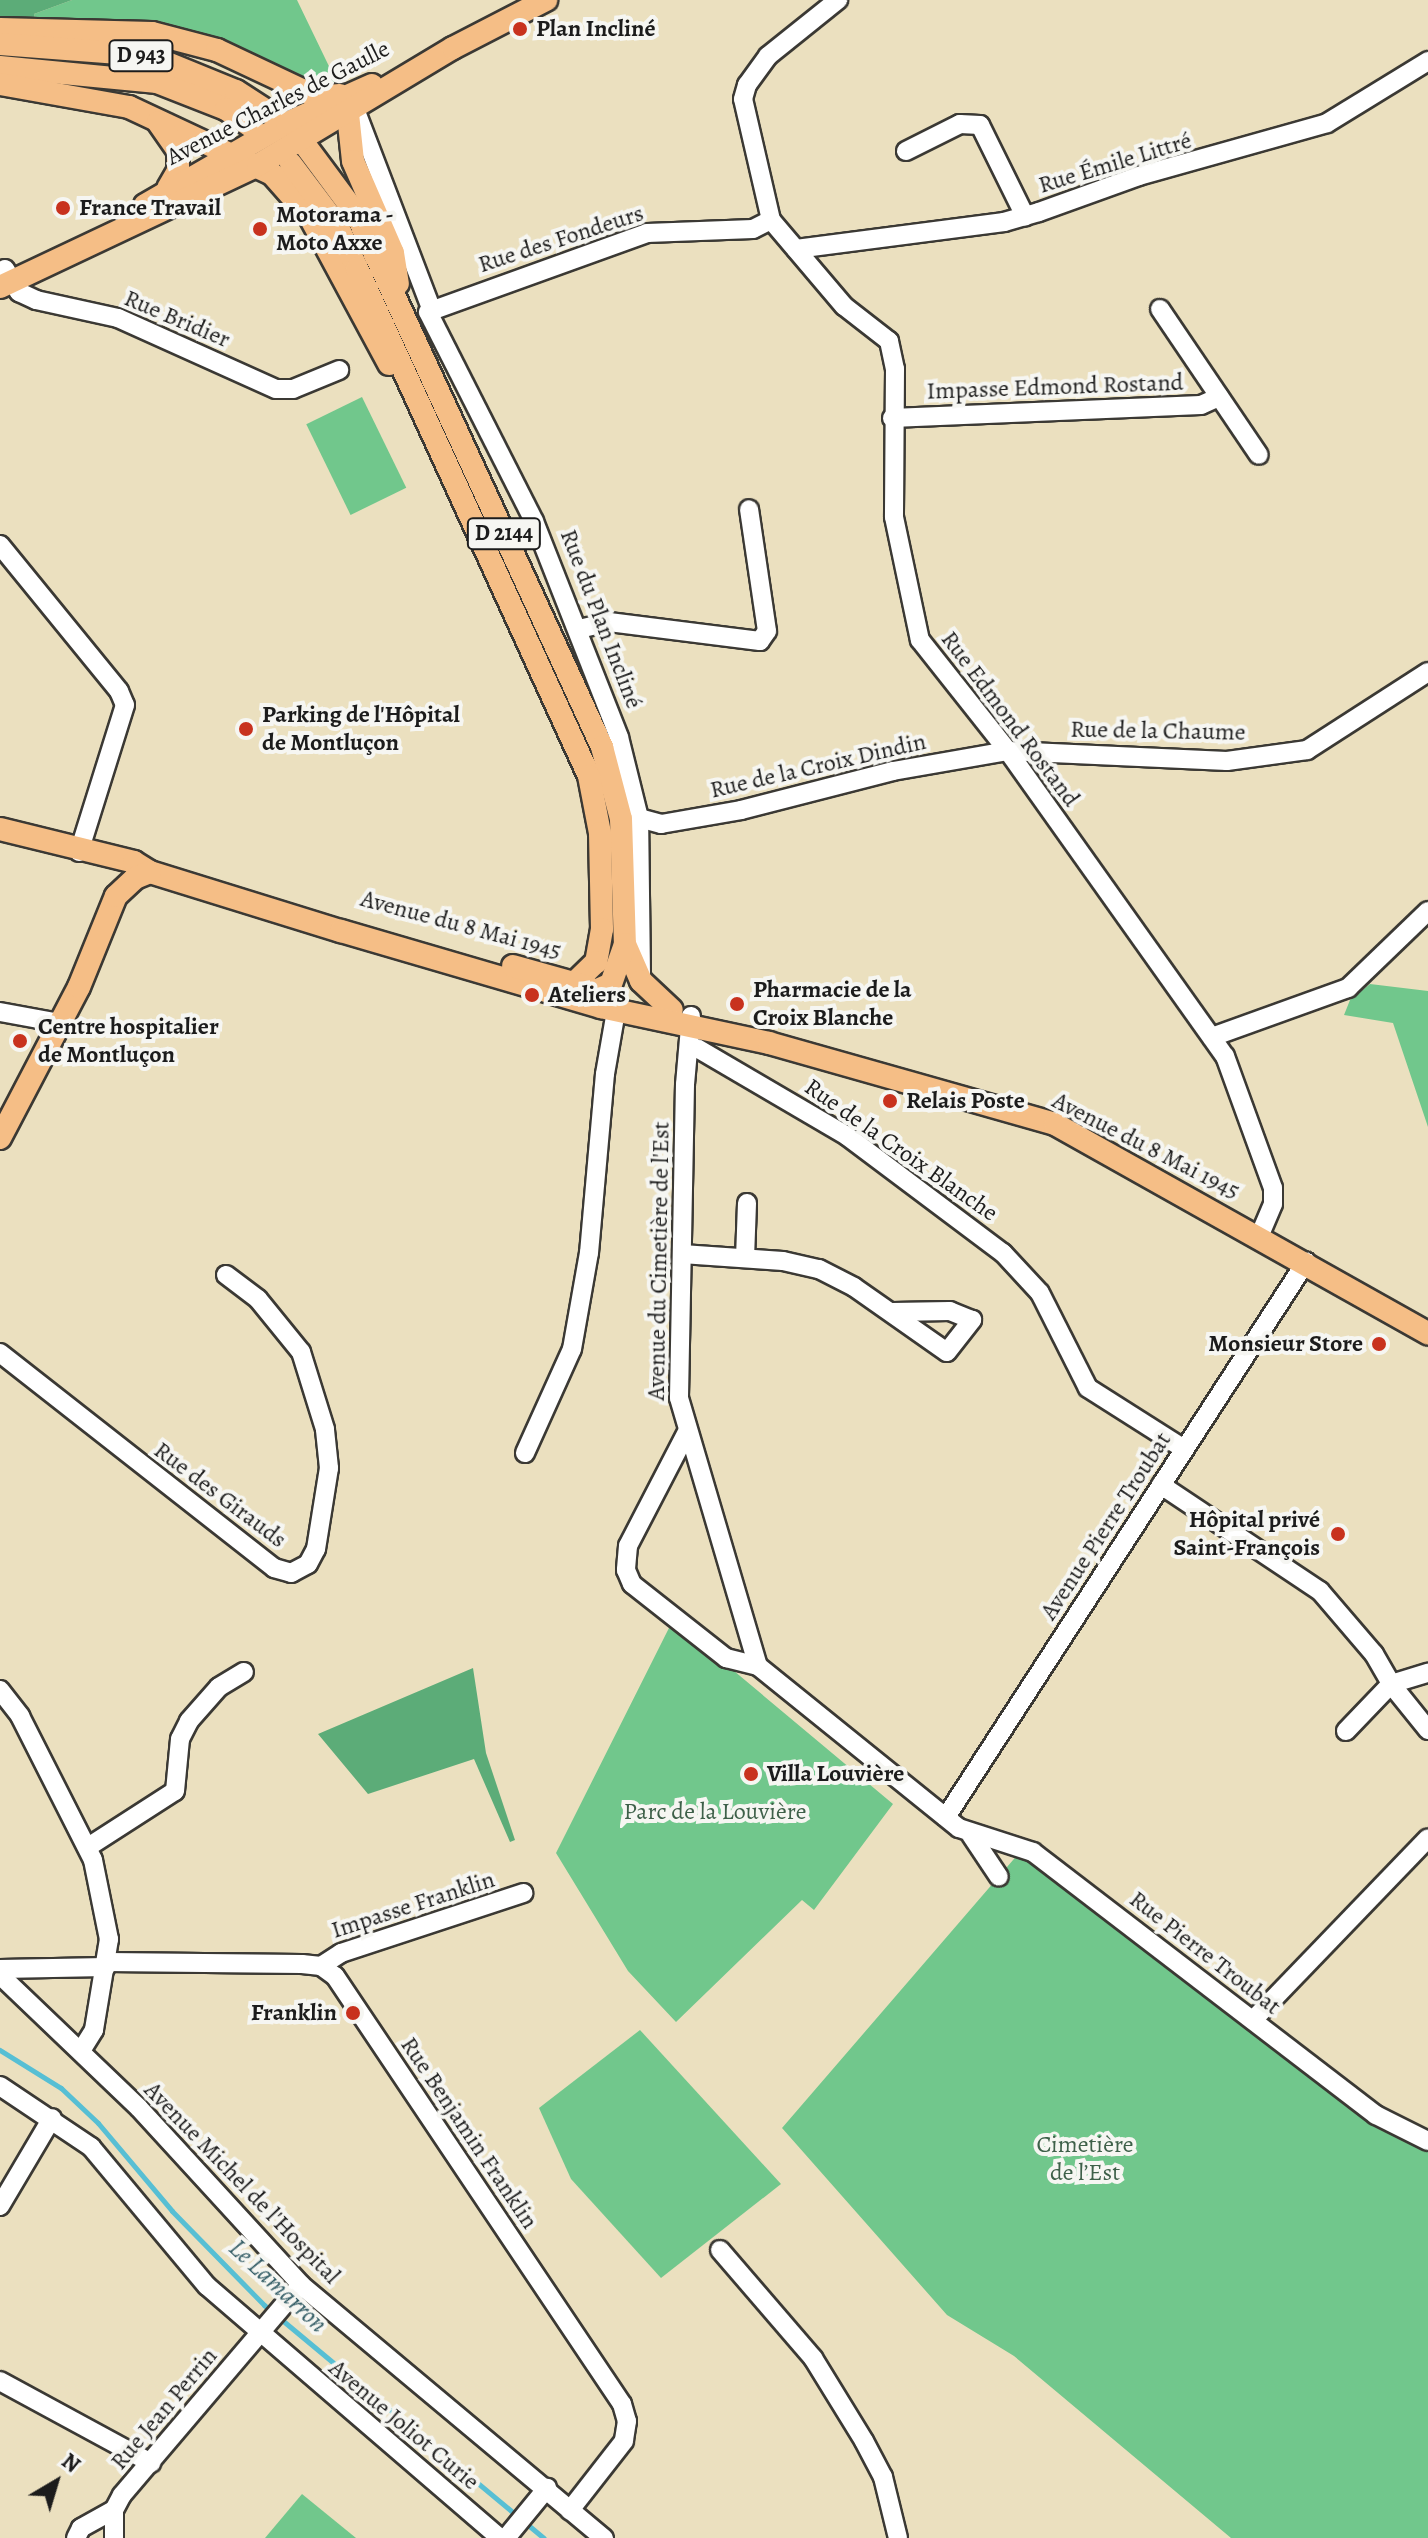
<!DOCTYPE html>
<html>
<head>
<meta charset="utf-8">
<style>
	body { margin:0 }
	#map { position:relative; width:1428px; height:2538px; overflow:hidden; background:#ebe0bf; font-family:Alegreya,serif }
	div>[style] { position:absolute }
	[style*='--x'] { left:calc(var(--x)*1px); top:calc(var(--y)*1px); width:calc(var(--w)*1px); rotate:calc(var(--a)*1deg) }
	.green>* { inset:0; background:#71c78c; transform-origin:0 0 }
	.forest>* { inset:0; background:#5cac78 }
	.stream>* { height:5px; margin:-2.5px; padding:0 2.5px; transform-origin:2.5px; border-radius:2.5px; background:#57bfd4 }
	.roads { filter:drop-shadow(2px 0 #3b3934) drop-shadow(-2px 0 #3b3934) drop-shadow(0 2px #3b3934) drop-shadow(0 -2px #3b3934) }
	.minor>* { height:18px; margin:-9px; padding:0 9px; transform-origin:9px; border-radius:9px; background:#fff }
	.major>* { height:22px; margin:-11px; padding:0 11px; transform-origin:11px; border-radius:11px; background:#f5be86 }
	.dots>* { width:22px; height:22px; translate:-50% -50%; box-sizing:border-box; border:4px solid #f6f6f2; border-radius:50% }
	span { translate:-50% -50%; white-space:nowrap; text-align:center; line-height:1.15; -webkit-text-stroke:8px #f6f6f2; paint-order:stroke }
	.shield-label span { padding:2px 6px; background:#f6f6f2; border:2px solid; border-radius:6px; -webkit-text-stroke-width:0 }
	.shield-label { font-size:22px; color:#1c1c1c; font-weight:700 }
	.poi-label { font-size:24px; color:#1c1c1c; font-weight:700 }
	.left { translate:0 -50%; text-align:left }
	.right { translate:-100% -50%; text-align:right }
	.street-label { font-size:24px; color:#1c1c1c }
	.park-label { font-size:24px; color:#3e6049 }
	.water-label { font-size:26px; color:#345d66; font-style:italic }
	.north { position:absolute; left:16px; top:2442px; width:80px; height:80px; -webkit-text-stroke:6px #f6f6f2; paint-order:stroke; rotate:38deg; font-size:22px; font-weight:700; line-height:32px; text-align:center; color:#1c1c1c }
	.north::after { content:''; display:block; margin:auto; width:28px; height:36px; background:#1c1c1c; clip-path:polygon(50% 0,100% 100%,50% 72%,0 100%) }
</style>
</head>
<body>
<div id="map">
	<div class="green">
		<div style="clip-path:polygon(72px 0,297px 0,339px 87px,292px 80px,250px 55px,36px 23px,34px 14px)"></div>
		<div style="left:362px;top:397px;width:101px;height:62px;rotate:64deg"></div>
		<div style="clip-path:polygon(1370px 984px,1428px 991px,1428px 1127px,1393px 1023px,1344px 1015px,1350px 1000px)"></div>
		<div style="clip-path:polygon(673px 1620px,893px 1804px,814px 1910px,802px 1900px,676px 2022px,628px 1971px,556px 1853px)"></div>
		<div style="clip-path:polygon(1020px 1852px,1428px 2148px,1428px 2538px,1231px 2538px,1014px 2356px,947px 2315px,782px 2128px)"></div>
		<div style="clip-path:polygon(640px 2030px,781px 2184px,661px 2278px,571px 2179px,539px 2108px)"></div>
		<div style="clip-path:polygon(302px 2494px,356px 2538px,265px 2538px)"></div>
	</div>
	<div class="forest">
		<div style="clip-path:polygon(0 0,72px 0,34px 14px,36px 23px,0 23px)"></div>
		<div style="clip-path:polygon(473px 1668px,486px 1753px,515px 1840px,510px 1842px,474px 1759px,368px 1794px,318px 1734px)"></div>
	</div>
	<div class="stream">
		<div style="--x:0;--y:2050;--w:72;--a:31.9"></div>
		<div style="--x:61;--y:2088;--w:51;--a:43.4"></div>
		<div style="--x:98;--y:2123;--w:115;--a:49.9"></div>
		<div style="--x:172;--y:2211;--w:132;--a:45.6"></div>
		<div style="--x:264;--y:2305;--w:364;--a:39.8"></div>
	</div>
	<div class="roads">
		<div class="minor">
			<div style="--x:360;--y:99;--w:11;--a:117"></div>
			<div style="--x:355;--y:109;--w:213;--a:69.1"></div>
			<div style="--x:906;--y:151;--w:60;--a:-26.6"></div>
			<div style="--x:960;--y:124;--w:20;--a:3"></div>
			<div style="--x:980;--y:125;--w:102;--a:63.7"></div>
			<div style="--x:771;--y:220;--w:113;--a:49.7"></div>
			<div style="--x:844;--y:306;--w:57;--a:37.9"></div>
			<div style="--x:889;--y:341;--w:29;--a:78"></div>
			<div style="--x:895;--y:369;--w:148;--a:90.4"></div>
			<div style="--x:894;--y:517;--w:126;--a:78.1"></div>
			<div style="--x:920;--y:640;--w:142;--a:51.6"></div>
			<div style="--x:1008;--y:751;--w:374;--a:54.6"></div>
			<div style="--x:1225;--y:1056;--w:140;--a:70"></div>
			<div style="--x:1273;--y:1188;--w:16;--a:90"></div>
			<div style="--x:1273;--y:1204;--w:34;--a:113"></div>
			<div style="--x:796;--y:249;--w:210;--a:-7.4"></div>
			<div style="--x:1004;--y:222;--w:36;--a:-16"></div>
			<div style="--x:1039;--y:212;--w:106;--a:-19.8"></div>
			<div style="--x:1139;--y:176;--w:195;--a:-15.7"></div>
			<div style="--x:1327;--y:123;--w:119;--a:-31.5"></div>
			<div style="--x:5;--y:269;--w:27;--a:59"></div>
			<div style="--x:19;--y:292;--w:19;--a:25"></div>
			<div style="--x:36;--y:300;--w:84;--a:12.4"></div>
			<div style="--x:118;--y:318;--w:173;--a:24.2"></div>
			<div style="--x:276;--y:389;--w:17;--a:0"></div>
			<div style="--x:293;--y:389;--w:50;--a:-22.4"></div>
			<div style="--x:1160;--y:309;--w:176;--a:55.9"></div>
			<div style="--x:892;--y:418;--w:309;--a:-2.4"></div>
			<div style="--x:1201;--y:405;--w:20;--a:-24"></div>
			<div style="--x:0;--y:545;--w:188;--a:50.8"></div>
			<div style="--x:119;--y:691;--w:15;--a:67"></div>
			<div style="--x:125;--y:705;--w:154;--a:107.4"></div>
			<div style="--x:579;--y:629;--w:31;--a:-13"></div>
			<div style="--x:609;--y:622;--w:152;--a:7.2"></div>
			<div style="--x:760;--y:641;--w:12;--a:-55"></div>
			<div style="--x:767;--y:631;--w:123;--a:-98.4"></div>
			<div style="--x:639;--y:818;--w:23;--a:15"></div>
			<div style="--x:661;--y:824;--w:81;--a:-9.9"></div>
			<div style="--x:741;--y:810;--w:157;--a:-14.4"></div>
			<div style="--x:893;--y:771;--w:117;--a:-9.9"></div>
			<div style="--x:1008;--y:751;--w:219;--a:2.6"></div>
			<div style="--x:1227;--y:761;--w:81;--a:-7.8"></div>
			<div style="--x:1307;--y:750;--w:144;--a:-32.8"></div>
			<div style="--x:641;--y:975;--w:157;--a:-90.7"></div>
			<div style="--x:639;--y:818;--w:83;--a:-103.9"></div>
			<div style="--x:619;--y:737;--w:232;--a:-111.5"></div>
			<div style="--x:534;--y:521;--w:234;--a:-116.9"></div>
			<div style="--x:428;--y:312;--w:233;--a:-19.8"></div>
			<div style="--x:647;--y:233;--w:106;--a:-2.2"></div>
			<div style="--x:753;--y:229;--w:20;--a:-27"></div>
			<div style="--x:771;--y:220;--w:124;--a:-103"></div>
			<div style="--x:743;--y:99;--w:15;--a:-74"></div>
			<div style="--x:747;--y:85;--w:36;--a:-54"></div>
			<div style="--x:768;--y:56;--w:90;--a:-38.7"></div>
			<div style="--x:0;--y:1012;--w:61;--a:10.4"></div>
			<div style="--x:691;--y:1016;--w:68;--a:95"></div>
			<div style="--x:685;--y:1084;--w:314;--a:91.1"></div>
			<div style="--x:679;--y:1398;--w:279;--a:73.6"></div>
			<div style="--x:758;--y:1666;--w:258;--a:38.9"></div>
			<div style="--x:959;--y:1828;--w:78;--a:18"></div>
			<div style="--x:1033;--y:1852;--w:432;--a:37.5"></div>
			<div style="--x:1376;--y:2115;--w:58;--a:26.6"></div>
			<div style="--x:1212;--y:1037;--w:145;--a:-19.8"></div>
			<div style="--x:1348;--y:988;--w:111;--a:-43.9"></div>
			<div style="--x:697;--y:1048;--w:174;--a:30.4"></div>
			<div style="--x:847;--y:1136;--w:195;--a:36.9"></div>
			<div style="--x:1003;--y:1253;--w:54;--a:47.2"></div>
			<div style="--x:1040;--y:1293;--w:106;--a:63.2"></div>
			<div style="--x:1088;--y:1388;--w:114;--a:32.4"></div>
			<div style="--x:682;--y:1254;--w:101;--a:4"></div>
			<div style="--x:783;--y:1261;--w:37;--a:13"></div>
			<div style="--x:819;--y:1269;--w:39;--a:27"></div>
			<div style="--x:854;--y:1287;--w:113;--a:35"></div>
			<div style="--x:947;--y:1352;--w:41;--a:-52"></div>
			<div style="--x:972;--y:1320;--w:24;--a:-158"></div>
			<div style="--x:950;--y:1311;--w:57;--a:179"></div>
			<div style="--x:745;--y:1258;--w:55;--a:-87.9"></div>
			<div style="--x:0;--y:1353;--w:348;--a:38.1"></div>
			<div style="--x:274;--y:1568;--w:18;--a:16"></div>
			<div style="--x:291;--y:1573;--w:19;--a:-28"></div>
			<div style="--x:308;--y:1564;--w:17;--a:-62"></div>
			<div style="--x:316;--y:1549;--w:82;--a:-80.9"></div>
			<div style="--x:329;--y:1468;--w:39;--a:-96"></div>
			<div style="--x:325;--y:1429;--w:81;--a:-107.3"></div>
			<div style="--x:301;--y:1352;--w:68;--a:-129.1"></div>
			<div style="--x:258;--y:1299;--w:40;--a:-143"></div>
			<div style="--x:687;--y:1432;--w:128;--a:117.4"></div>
			<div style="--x:628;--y:1546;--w:24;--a:95"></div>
			<div style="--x:626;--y:1570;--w:15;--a:67"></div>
			<div style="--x:632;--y:1584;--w:120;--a:38.2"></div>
			<div style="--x:726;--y:1658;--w:33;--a:14"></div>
			<div style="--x:525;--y:1453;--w:114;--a:-65.7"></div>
			<div style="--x:572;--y:1349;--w:97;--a:-80"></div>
			<div style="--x:589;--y:1253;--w:180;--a:-84.9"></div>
			<div style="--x:605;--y:1074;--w:64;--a:-80.1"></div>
			<div style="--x:1161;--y:1485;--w:191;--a:33.7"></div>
			<div style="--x:1320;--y:1591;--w:83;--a:49.4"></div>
			<div style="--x:1374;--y:1654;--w:34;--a:60"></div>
			<div style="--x:1391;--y:1684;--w:59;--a:51.2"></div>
			<div style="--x:0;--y:1690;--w:33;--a:52"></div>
			<div style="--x:20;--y:1716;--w:161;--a:63.1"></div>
			<div style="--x:93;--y:1860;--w:81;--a:78.6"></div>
			<div style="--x:109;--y:1939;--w:92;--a:99.4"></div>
			<div style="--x:94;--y:2030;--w:25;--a:122"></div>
			<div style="--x:1346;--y:1731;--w:65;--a:-46.2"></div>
			<div style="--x:1391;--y:1684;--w:39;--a:-17"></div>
			<div style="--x:946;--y:1817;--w:662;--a:-57.03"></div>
			<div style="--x:971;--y:1835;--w:50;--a:56.3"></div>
			<div style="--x:88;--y:1847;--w:103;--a:-32.8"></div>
			<div style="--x:175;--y:1791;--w:52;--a:-84.5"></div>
			<div style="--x:180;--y:1739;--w:20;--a:-63"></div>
			<div style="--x:189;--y:1721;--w:45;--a:-48.6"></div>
			<div style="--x:219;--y:1687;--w:29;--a:-31"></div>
			<div style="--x:107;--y:1962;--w:195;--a:0.6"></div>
			<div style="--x:302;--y:1964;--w:19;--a:6"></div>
			<div style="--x:321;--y:1966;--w:17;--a:36"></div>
			<div style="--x:335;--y:1976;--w:515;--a:56.16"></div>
			<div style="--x:622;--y:2404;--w:18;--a:74"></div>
			<div style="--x:627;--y:2421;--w:20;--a:99"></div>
			<div style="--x:624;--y:2441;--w:88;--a:128"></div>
			<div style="--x:321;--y:1966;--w:24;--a:-33"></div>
			<div style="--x:341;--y:1953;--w:192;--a:-18.2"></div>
			<div style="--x:0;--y:1969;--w:106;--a:-1.1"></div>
			<div style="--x:0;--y:1975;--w:192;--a:43.7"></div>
			<div style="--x:139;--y:2108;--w:240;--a:47.5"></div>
			<div style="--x:301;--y:2285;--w:395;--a:39.9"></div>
			<div style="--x:1253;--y:2020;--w:252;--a:-46.1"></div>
			<div style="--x:0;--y:2086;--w:110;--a:33.8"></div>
			<div style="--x:91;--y:2147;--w:181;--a:50.2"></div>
			<div style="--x:207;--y:2286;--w:386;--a:40.7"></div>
			<div style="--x:0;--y:2206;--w:102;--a:-59.4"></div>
			<div style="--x:720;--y:2250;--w:143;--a:49.3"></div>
			<div style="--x:813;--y:2358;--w:97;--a:58.4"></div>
			<div style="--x:864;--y:2441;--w:41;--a:62.2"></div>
			<div style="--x:883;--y:2477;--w:63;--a:76.2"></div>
			<div style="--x:0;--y:2381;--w:172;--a:28.5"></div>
			<div style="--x:76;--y:2538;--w:11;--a:-63"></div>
			<div style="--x:81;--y:2528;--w:38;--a:-29"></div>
			<div style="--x:114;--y:2538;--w:28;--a:-90"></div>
			<div style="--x:114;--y:2510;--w:17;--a:-62"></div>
			<div style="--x:122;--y:2495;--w:276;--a:-49.6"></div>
			<div style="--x:506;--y:2538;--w:65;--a:-50.6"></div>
		</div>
		<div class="major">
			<div style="--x:0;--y:29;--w:152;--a:1.5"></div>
			<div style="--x:152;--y:33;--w:67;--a:14.7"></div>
			<div style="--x:217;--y:50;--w:110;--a:25.2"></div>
			<div style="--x:317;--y:97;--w:23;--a:-5"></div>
			<div style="--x:0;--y:44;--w:129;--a:4.4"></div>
			<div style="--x:129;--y:54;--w:34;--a:12"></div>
			<div style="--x:162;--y:61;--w:80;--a:22.1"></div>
			<div style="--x:236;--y:91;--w:40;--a:32.9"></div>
			<div style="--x:0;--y:67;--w:158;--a:5.5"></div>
			<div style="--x:157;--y:82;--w:74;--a:21.4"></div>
			<div style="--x:226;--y:109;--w:32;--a:35"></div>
			<div style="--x:0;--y:84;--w:131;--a:10.1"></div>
			<div style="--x:129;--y:107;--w:158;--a:25.1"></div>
			<div style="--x:272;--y:174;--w:57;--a:48.5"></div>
			<div style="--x:310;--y:217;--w:167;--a:61.7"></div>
			<div style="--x:348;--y:114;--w:47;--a:83.9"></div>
			<div style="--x:353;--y:161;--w:100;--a:66.5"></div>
			<div style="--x:393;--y:253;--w:31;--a:81"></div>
			<div style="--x:158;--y:122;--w:35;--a:55"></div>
			<div style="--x:178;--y:151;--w:20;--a:90"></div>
			<div style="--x:178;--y:171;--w:20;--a:120"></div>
			<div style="--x:308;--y:149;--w:82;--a:53.4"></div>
			<div style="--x:357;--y:215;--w:586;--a:65.27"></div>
			<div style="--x:602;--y:747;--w:74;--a:75.2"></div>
			<div style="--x:621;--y:819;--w:125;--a:88.2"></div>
			<div style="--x:625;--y:944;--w:40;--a:66.6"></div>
			<div style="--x:641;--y:981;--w:42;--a:43.1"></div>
			<div style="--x:291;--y:164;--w:76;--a:53"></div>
			<div style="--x:337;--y:225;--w:47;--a:65.1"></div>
			<div style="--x:357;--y:268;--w:558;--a:65.45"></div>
			<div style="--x:589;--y:776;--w:58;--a:79.1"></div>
			<div style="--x:600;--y:833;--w:96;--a:88.8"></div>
			<div style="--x:602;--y:929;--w:34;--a:100"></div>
			<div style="--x:596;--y:962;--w:30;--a:136"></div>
			<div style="--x:145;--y:205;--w:164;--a:-30"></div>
			<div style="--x:287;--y:123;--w:93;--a:-24.1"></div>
			<div style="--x:0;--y:287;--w:285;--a:-25.3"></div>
			<div style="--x:258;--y:165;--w:227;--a:-31"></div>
			<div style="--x:453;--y:48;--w:105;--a:-27.3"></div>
			<div style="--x:0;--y:829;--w:138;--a:13.8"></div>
			<div style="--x:134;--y:862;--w:19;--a:32"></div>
			<div style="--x:150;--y:872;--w:200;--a:17.2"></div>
			<div style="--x:341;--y:931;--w:271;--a:16.3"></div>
			<div style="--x:601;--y:1007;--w:172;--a:12.1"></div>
			<div style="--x:769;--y:1043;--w:297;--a:15.8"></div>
			<div style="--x:1055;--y:1124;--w:428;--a:29.3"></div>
			<div style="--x:513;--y:966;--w:78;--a:15.6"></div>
			<div style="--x:578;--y:992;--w:9;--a:21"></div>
			<div style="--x:586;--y:995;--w:27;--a:-24"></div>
			<div style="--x:611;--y:984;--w:42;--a:-70.7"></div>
			<div style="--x:0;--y:1138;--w:170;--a:-62.4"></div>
			<div style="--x:79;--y:987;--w:98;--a:-67.9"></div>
			<div style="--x:116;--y:896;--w:26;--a:-43"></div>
			<div style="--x:135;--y:878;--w:16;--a:-22"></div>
		</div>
	</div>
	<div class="dots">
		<div style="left:520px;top:29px;background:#c8321e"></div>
		<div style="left:63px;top:208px;background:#c8321e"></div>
		<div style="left:260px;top:229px;background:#c8321e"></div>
		<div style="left:246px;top:729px;background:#c8321e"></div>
		<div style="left:532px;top:995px;background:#c8321e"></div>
		<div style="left:737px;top:1004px;background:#c8321e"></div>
		<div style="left:20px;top:1041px;background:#c8321e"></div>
		<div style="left:890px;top:1101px;background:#c8321e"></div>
		<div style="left:1379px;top:1344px;background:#c8321e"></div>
		<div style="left:1338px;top:1534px;background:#c8321e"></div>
		<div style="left:751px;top:1774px;background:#c8321e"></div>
		<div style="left:353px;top:2013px;background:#c8321e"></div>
	</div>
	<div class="shield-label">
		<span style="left:141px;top:56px">D 943</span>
		<span style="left:504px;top:534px">D 2144</span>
	</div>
	<div class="poi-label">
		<span class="left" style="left:536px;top:29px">Plan Incliné</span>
		<span class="left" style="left:79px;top:208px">France Travail</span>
		<span class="left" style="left:276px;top:229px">Motorama -<br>Moto Axxe</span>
		<span class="left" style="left:262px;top:729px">Parking de l'Hôpital<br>de Montluçon</span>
		<span class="left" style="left:753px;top:1004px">Pharmacie de la<br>Croix Blanche</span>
		<span class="left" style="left:548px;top:995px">Ateliers</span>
		<span class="left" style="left:38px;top:1041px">Centre hospitalier<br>de Montluçon</span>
		<span class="left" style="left:906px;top:1101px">Relais Poste</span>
		<span class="right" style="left:1363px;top:1344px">Monsieur Store</span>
		<span class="right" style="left:1320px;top:1534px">Hôpital privé<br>Saint-François</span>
		<span class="left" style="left:767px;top:1774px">Villa Louvière</span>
		<span class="right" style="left:337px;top:2013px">Franklin</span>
	</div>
	<div class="street-label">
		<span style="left:278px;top:103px;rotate:-27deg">Avenue Charles de Gaulle</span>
		<span style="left:1115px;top:163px;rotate:-17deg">Rue Émile Littré</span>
		<span style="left:561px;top:239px;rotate:-18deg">Rue des Fondeurs</span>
		<span style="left:177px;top:319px;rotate:23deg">Rue Bridier</span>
		<span style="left:1055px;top:387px;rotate:-2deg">Impasse Edmond Rostand</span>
		<span style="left:601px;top:619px;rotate:69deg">Rue du Plan Incliné</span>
		<span style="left:1010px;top:719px;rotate:53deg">Rue Edmond Rostand</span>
		<span style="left:1158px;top:731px;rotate:1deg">Rue de la Chaume</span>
		<span style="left:818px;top:766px;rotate:-13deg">Rue de la Croix Dindin</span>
		<span style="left:461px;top:925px;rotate:15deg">Avenue du 8 Mai 1945</span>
		<span style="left:1146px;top:1146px;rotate:27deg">Avenue du 8 Mai 1945</span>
		<span style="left:901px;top:1150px;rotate:35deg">Rue de la Croix Blanche</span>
		<span style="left:659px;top:1261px;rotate:-89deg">Avenue du Cimetière de l'Est</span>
		<span style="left:220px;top:1495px;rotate:37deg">Rue des Girauds</span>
		<span style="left:1106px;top:1526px;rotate:-57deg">Avenue Pierre Troubat</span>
		<span style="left:413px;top:1905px;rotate:-18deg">Impasse Franklin</span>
		<span style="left:1205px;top:1953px;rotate:38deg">Rue Pierre Troubat</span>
		<span style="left:469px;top:2133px;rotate:56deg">Rue Benjamin Franklin</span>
		<span style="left:242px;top:2183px;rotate:46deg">Avenue Michel de l'Hospital</span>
		<span style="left:164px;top:2409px;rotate:-50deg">Rue Jean Perrin</span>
		<span style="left:404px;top:2425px;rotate:40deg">Avenue Joliot Curie</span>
	</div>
	<div class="park-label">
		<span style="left:715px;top:1812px">Parc de la Louvière</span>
		<span style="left:1085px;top:2159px">Cimetière<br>de l’Est</span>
	</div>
	<div class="water-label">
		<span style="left:278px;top:2286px;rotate:43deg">Le Lamarron</span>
	</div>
	<div class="north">N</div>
</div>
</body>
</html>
